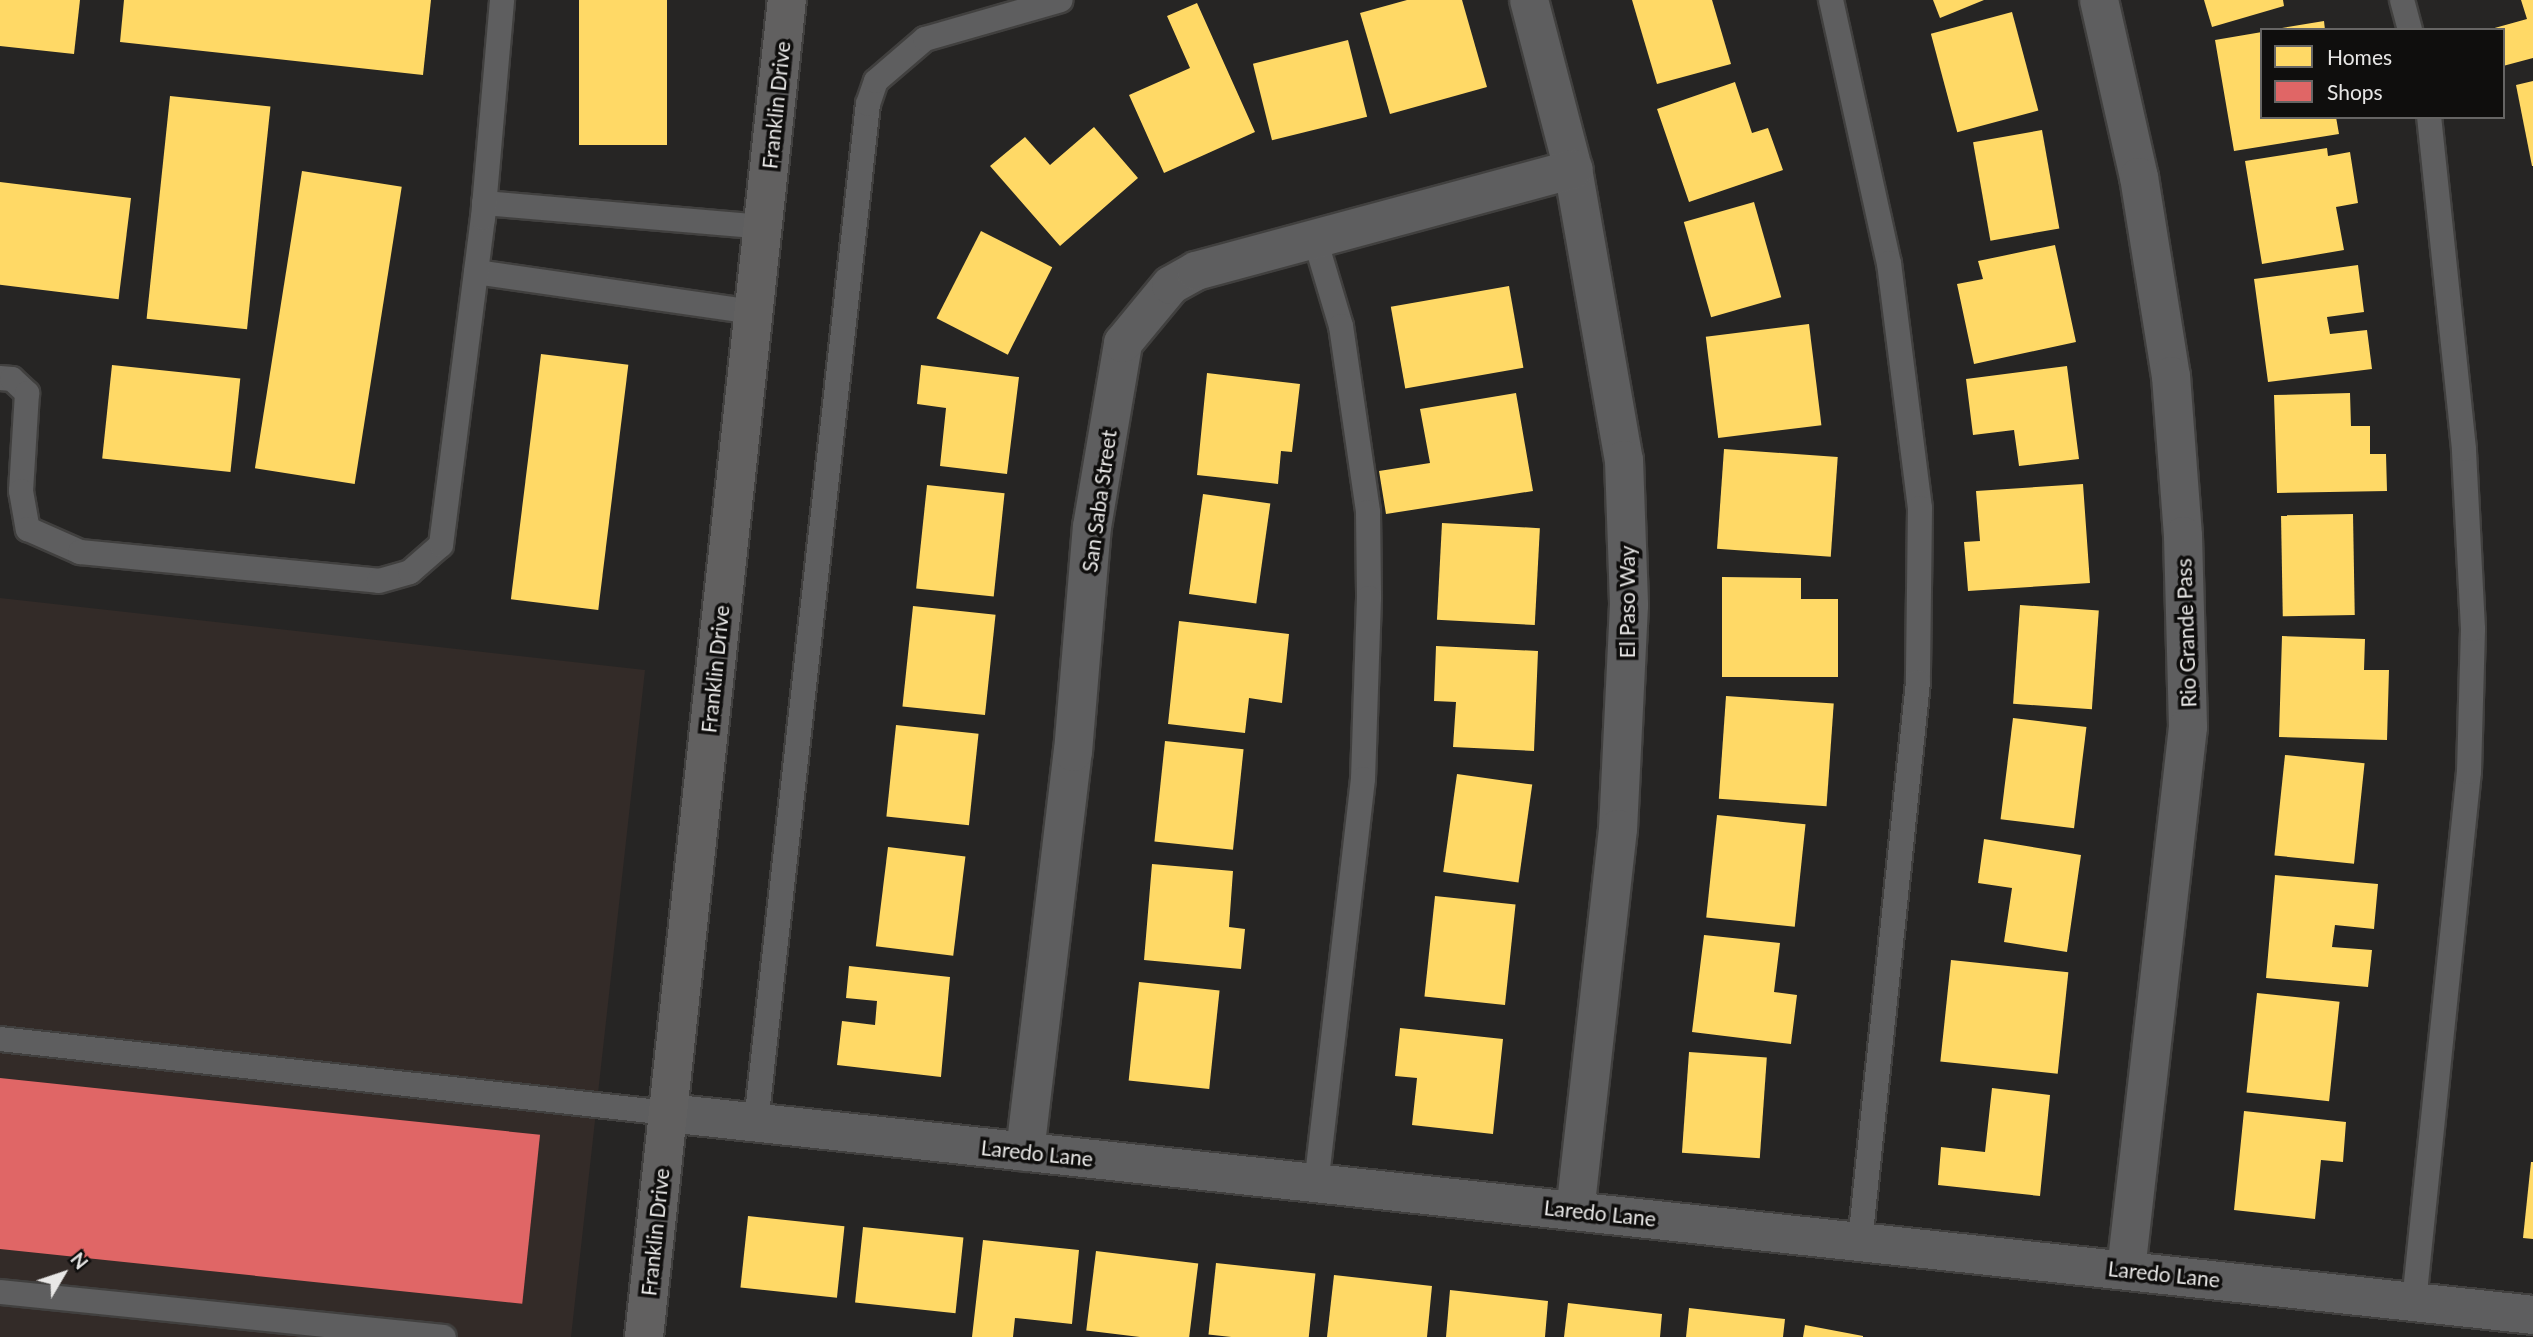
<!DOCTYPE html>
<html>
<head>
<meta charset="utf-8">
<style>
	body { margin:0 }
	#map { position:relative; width:2533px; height:1337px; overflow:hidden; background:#262524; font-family:Lato,sans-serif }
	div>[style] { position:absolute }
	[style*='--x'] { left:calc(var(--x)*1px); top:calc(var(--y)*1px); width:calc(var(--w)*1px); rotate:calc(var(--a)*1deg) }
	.built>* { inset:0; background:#332b28 }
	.homes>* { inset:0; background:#ffd966; transform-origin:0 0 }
	.shops>* { inset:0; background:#e06666; transform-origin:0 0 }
	.roads { filter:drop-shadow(2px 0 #41403f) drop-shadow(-2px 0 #41403f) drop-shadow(0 2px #41403f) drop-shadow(0 -2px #41403f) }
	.lane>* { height:24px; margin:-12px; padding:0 12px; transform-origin:12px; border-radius:12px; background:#5e5e5f }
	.street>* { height:38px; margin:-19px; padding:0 19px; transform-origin:19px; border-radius:19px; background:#5e5e5f }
	.secondary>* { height:38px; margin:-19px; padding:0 19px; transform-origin:19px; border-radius:19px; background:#616060 }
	span { translate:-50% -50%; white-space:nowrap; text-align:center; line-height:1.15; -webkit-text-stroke:7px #0f0e0d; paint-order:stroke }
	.street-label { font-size:21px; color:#e8e7e6 }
	.legend { position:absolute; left:2260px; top:28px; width:245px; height:91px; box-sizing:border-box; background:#0f0e0d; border:2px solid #666564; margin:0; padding:9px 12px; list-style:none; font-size:21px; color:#e8e7e6 }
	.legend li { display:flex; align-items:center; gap:14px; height:35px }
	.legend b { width:35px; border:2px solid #666564 }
	.north { position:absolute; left:28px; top:1239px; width:70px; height:70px; -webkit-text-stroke:5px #0f0e0d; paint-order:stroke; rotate:51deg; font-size:19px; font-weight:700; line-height:28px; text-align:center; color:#e8e7e6 }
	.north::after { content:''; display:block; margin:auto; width:24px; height:32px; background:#e8e7e6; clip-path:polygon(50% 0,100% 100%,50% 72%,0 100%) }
</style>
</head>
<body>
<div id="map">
	<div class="built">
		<div style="clip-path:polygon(0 598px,645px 670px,571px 1337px,0 1337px)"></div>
	</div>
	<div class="homes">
		<div style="clip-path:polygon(0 0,80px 0,74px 54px,0 46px)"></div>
		<div style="clip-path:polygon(124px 0,431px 0,423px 75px,120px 42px)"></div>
		<div style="left:579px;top:0;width:88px;height:145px"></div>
		<div style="clip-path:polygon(1407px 0,1462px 0,1487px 87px,1390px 114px,1360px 13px)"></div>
		<div style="clip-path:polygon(1632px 0,1712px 0,1731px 64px,1657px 84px)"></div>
		<div style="clip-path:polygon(1933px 0,1984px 0,1940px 18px)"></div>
		<div style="clip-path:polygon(2204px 0,2283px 0,2284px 6px,2212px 27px)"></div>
		<div style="clip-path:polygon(2521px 0,2533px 0,2533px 58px,2503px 66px,2503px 30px,2491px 29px,2527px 19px)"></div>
		<div style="clip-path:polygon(1197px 3px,1255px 132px,1164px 173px,1129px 95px,1190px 68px,1167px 16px)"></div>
		<div style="left:2012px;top:12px;width:102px;height:84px;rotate:75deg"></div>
		<div style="clip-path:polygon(2324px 21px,2325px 30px,2282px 30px,2282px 28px)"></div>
		<div style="clip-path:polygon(2262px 32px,2262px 117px,2336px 117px,2339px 134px,2234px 151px,2215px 40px)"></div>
		<div style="left:1348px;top:40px;width:79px;height:98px;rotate:76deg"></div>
		<div style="clip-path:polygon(2533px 81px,2533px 166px,2532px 166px,2516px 85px)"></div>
		<div style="clip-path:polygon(1735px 82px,1752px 133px,1768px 128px,1783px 170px,1689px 202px,1657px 109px)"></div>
		<div style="left:170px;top:96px;width:101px;height:224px;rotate:6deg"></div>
		<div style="clip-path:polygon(1094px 127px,1138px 178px,1060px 246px,990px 166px,1025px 137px,1050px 165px)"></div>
		<div style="left:2042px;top:130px;width:100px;height:70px;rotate:80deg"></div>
		<div style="clip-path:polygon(2327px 148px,2328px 156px,2350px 152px,2358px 203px,2336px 207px,2344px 250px,2262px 264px,2245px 161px)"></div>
		<div style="left:302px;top:171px;width:101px;height:301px;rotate:9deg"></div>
		<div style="left:0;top:182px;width:132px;height:102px;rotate:7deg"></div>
		<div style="left:1754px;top:202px;width:99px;height:73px;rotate:74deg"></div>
		<div style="left:981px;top:231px;width:80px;height:98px;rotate:27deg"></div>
		<div style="clip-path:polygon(2055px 245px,2076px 342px,1974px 364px,1957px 284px,1983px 279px,1978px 261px)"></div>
		<div style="clip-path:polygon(2358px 265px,2364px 312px,2327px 317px,2330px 334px,2367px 330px,2372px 369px,2268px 382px,2254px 279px)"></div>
		<div style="left:1509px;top:286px;width:83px;height:120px;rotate:80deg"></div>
		<div style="left:1809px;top:324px;width:102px;height:104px;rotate:83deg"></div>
		<div style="left:541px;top:354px;width:88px;height:247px;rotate:7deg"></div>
		<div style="left:112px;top:365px;width:129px;height:94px;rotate:6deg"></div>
		<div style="clip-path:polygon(921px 365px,1019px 377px,1007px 474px,940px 466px,946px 408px,917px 404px)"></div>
		<div style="clip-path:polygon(2067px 366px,2079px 459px,2019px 466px,2014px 430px,1973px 435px,1966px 379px)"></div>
		<div style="clip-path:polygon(1207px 373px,1300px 384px,1292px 452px,1281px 451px,1278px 484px,1197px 475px)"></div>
		<div style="clip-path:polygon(1516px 393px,1533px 491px,1386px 514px,1379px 471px,1430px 463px,1420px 409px)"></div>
		<div style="clip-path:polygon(2350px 393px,2351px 426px,2370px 426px,2370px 454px,2386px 454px,2387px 491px,2277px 493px,2274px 395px)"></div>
		<div style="left:1724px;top:449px;width:114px;height:100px;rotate:4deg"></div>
		<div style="clip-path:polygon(2083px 484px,2090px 583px,1968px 591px,1964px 542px,1980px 541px,1976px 491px)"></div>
		<div style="left:927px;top:485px;width:78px;height:104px;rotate:6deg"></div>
		<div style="left:1203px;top:494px;width:68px;height:101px;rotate:8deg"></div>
		<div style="left:2353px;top:514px;width:101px;height:72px;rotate:89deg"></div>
		<div style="left:1442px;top:523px;width:98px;height:97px;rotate:3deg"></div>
		<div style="clip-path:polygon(1722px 577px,1801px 578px,1801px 599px,1838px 599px,1838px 677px,1722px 677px)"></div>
		<div style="left:2020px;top:605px;width:79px;height:99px;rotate:4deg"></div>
		<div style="left:913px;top:606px;width:83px;height:101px;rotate:6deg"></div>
		<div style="clip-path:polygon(1179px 621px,1289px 634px,1282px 703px,1249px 698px,1245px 733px,1168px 724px)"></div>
		<div style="clip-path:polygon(2282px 636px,2365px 639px,2364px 670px,2389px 670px,2387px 740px,2279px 737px)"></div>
		<div style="clip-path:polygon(1436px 646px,1538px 651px,1534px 751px,1453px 747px,1456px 702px,1434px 701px)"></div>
		<div style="left:1726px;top:696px;width:108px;height:103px;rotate:4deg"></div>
		<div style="left:2013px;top:718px;width:74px;height:102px;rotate:7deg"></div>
		<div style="left:896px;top:725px;width:83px;height:92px;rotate:6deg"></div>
		<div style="left:1165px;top:741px;width:79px;height:101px;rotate:6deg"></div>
		<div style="left:2285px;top:755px;width:80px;height:101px;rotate:6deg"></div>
		<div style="left:1457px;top:774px;width:76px;height:99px;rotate:8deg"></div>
		<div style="left:1717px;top:815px;width:89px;height:103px;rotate:6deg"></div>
		<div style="clip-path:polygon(1984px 839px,2081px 855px,2067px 952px,2004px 942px,2012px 888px,1978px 883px)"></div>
		<div style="left:888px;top:847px;width:78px;height:100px;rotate:7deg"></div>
		<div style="clip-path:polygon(1152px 864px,1233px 871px,1229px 927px,1245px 929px,1241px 969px,1144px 960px)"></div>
		<div style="clip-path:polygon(2275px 875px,2378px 884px,2374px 929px,2335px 925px,2332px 947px,2372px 950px,2368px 987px,2266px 978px)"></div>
		<div style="left:1435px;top:896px;width:81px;height:101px;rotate:6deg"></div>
		<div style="clip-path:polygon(1704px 935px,1780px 943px,1774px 992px,1797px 995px,1791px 1044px,1692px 1032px)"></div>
		<div style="left:1951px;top:960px;width:118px;height:102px;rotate:6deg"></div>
		<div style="clip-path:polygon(849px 966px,950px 977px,941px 1077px,837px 1065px,842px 1021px,875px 1025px,877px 1001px,846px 998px)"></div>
		<div style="left:1139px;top:982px;width:81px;height:99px;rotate:6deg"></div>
		<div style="left:2257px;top:993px;width:83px;height:100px;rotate:6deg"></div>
		<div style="clip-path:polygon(1400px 1028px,1503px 1039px,1493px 1134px,1412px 1125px,1417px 1078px,1395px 1076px)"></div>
		<div style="left:1689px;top:1052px;width:78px;height:101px;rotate:4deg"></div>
		<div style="clip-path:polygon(1992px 1088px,2050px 1095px,2040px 1196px,1938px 1185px,1941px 1147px,1985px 1152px)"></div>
		<div style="clip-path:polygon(2244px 1111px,2346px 1122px,2343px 1162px,2321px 1160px,2315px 1219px,2234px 1210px)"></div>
		<div style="clip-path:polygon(2531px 1162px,2533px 1162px,2533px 1239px,2523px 1238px)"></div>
		<div style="left:748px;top:1216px;width:97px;height:72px;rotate:6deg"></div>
		<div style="left:863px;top:1227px;width:101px;height:76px;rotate:6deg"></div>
		<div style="clip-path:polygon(983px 1240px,1079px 1250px,1072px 1324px,1015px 1318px,1013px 1337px,972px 1337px)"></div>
		<div style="left:1096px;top:1251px;width:103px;height:80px;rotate:7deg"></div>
		<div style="left:1216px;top:1263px;width:100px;height:72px;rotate:6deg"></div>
		<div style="clip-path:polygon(1334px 1275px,1432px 1286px,1427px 1337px,1327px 1337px)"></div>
		<div style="clip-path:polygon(1450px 1290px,1548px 1301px,1545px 1337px,1446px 1337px)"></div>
		<div style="clip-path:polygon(1568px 1303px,1662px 1314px,1660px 1337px,1564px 1337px)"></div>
		<div style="clip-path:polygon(1689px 1308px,1785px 1319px,1783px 1337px,1686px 1337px)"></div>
		<div style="clip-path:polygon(1805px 1325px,1863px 1336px,1863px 1337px,1803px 1337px)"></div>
	</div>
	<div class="shops">
		<div style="left:0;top:1078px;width:543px;height:170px;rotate:6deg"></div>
	</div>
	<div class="roads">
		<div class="lane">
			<div style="--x:1831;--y:0;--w:269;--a:77.6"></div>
			<div style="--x:1889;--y:263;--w:247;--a:82.8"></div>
			<div style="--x:1920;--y:508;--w:174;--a:90.7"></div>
			<div style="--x:1918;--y:682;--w:563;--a:95.91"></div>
			<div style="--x:2402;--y:0;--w:31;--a:75"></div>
			<div style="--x:484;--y:203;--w:280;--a:4.9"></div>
			<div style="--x:1315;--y:239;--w:91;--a:73.4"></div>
			<div style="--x:1341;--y:326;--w:188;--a:81.7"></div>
			<div style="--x:1368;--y:512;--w:86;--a:89.3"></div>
			<div style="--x:1369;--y:598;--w:181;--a:91.9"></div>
			<div style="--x:1363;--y:779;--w:407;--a:96.6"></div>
			<div style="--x:476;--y:272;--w:281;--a:8.2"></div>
			<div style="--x:0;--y:378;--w:12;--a:5"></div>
			<div style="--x:12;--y:379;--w:21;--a:43"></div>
			<div style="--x:27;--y:393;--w:98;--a:93.5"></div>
			<div style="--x:21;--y:491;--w:39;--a:80"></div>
			<div style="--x:28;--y:529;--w:57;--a:23.9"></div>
			<div style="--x:80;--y:552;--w:300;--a:5.5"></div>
			<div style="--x:379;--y:581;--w:32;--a:-16"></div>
			<div style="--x:410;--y:572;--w:41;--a:-41.1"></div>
			<div style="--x:441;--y:545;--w:330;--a:-82.7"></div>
			<div style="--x:483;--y:218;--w:219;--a:-85"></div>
			<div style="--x:0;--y:1039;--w:672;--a:6.32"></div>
			<div style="--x:756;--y:1123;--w:1025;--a:-83.73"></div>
			<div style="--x:868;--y:104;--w:24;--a:-71"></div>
			<div style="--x:876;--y:81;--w:65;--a:-40.6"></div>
			<div style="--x:925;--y:39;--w:141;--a:-16"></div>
			<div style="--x:0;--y:1292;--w:446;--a:5.8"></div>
			<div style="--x:2414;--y:1302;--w:533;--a:-84.08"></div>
			<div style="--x:2469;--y:772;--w:143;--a:-88.4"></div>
			<div style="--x:2473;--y:629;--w:180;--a:-92.9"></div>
			<div style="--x:2464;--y:449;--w:334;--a:-96"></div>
		</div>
		<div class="street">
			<div style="--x:1529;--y:0;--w:175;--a:75.4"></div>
			<div style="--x:1573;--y:169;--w:295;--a:80.1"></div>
			<div style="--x:1624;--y:460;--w:145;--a:88"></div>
			<div style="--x:1629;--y:605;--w:224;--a:92.8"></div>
			<div style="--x:1618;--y:829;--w:384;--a:96.4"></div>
			<div style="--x:2099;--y:0;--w:181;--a:77.3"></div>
			<div style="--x:2139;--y:177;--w:202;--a:80.9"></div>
			<div style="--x:2171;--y:376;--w:160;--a:85.7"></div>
			<div style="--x:2183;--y:536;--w:191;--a:88.5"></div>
			<div style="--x:2188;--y:727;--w:547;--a:96.51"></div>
			<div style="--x:668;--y:1113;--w:1876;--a:6.18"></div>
			<div style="--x:1025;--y:1152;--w:403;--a:-83.2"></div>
			<div style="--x:1073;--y:752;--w:226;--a:-85.2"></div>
			<div style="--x:1092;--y:527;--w:187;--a:-80.4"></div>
			<div style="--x:1123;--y:343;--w:75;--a:-50.4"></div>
			<div style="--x:1171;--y:285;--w:29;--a:-29"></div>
			<div style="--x:1196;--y:271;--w:391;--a:-15.1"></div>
		</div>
		<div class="secondary">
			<div style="--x:644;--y:1337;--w:1345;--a:-83.9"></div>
		</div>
	</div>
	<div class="street-label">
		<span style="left:776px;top:105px;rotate:-84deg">Franklin Drive</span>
		<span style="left:1099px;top:501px;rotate:-82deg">San Saba Street</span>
		<span style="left:1627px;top:602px;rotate:-90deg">El Paso Way</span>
		<span style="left:2186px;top:633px;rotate:-92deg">Rio Grande Pass</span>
		<span style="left:715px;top:669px;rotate:-84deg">Franklin Drive</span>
		<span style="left:1037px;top:1153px;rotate:6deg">Laredo Lane</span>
		<span style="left:1600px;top:1213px;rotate:6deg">Laredo Lane</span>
		<span style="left:655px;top:1232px;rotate:-84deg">Franklin Drive</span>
		<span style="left:2164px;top:1274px;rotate:6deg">Laredo Lane</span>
	</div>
	<ul class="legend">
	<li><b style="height:19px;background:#ffd966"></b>Homes</li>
	<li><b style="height:19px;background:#e06666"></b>Shops</li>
	</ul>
	<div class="north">N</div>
</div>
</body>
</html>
